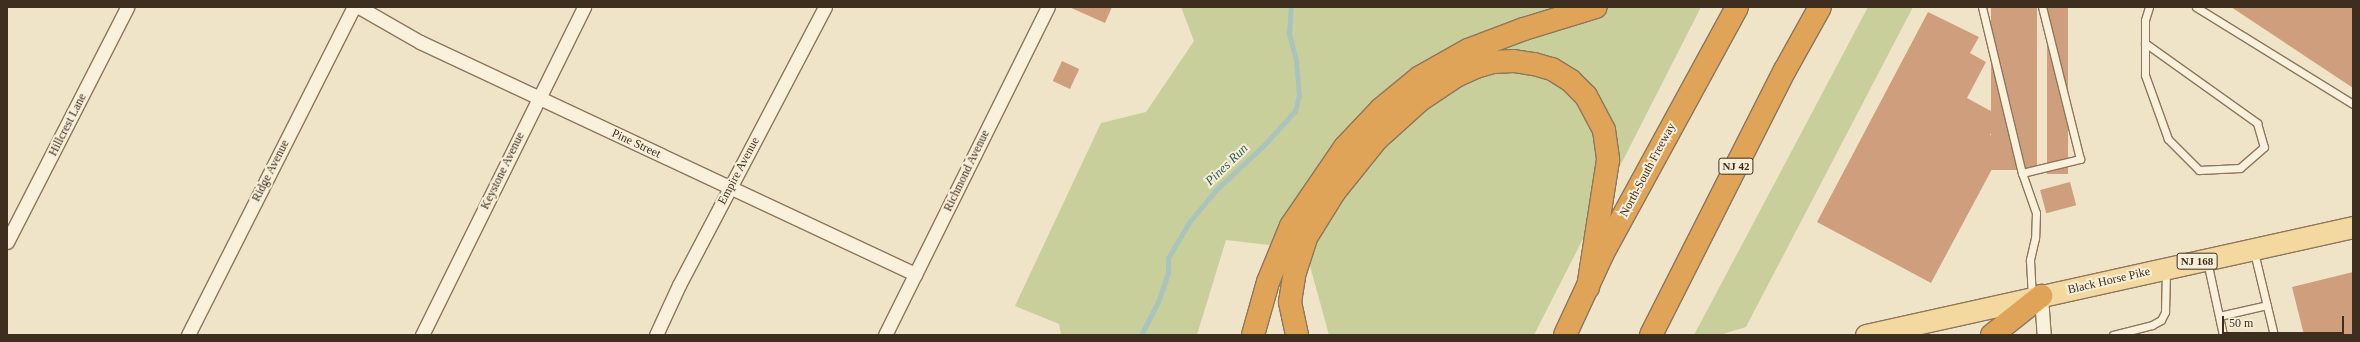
<!DOCTYPE html>
<html>
<head>
<meta charset="utf-8">
<style>
	body { margin:0 }
	#map { position:relative; width:2360px; height:342px; overflow:hidden; background:#f0e4c8; font-family:Georgia,serif }
	div>[style] { position:absolute }
	[style*='--x'] { left:calc(var(--x)*1px); top:calc(var(--y)*1px); width:calc(var(--w)*1px); rotate:calc(var(--a)*1deg) }
	.green>* { inset:0; background:#c9cf9b }
	.stream>* { height:5px; margin:-2.5px; padding:0 2.5px; transform-origin:2.5px; border-radius:2.5px; background:#a9c4bc }
	.building>* { inset:0; background:#cf9f7d; transform-origin:0 0 }
	.roads { filter:drop-shadow(1px 0 #8d765c) drop-shadow(-1px 0 #8d765c) drop-shadow(0 1px #8d765c) drop-shadow(0 -1px #8d765c) }
	.lane>* { height:7px; margin:-3.5px; padding:0 3.5px; transform-origin:3.5px; border-radius:3.5px; background:#faf1dc }
	.street>* { height:13px; margin:-6.5px; padding:0 6.5px; transform-origin:6.5px; border-radius:6.5px; background:#faf1dc }
	.primary>* { height:21px; margin:-10.5px; padding:0 10.5px; transform-origin:10.5px; border-radius:10.5px; background:#f3d9a0 }
	.highway>* { height:22px; margin:-11px; padding:0 11px; transform-origin:11px; border-radius:11px; background:#e0a458 }
	span { translate:-50% -50%; white-space:nowrap; text-align:center; line-height:1.15; -webkit-text-stroke:4px #f7eed8; paint-order:stroke }
	.shield-label span { padding:1px 3px; background:#f7eed8; border:1px solid; border-radius:3px; -webkit-text-stroke-width:0 }
	.shield-label { font-size:11px; color:#3d2e20; font-weight:700 }
	.street-label { font-size:12px; color:#3d2e20 }
	.water-label { font-size:13px; color:#2f5d5a; font-style:italic }
	.frame { position:absolute; inset:0; border:8px solid #3d2e20; pointer-events:none }
	.scale { position:absolute; left:2222px; top:316px; width:122px; height:18px; box-sizing:border-box; border:2px solid #3d2e20; border-top:0; padding-left:5px; font-size:12px; line-height:14px; white-space:nowrap; color:#3d2e20; -webkit-text-stroke:3px #f7eed8; paint-order:stroke }
</style>
</head>
<body>
<div id="map">
	<div class="green">
		<div style="clip-path:polygon(1181px 7px,1701px 7px,1534px 335px,1329px 335px,1310px 266px,1269px 245px,1226px 240px,1197px 335px,1061px 335px,1059px 324px,1015px 306px,1101px 123px,1146px 112px,1194px 41px)"></div>
		<div style="clip-path:polygon(1868px 7px,1913px 7px,1746px 327px,1720px 335px,1694px 335px)"></div>
	</div>
	<div class="stream">
		<div style="--x:1141;--y:335;--w:37;--a:-63"></div>
		<div style="--x:1158;--y:302;--w:31;--a:-71"></div>
		<div style="--x:1168;--y:273;--w:15;--a:-90"></div>
		<div style="--x:1168;--y:258;--w:43;--a:-59.3"></div>
		<div style="--x:1190;--y:221;--w:40;--a:-50"></div>
		<div style="--x:1216;--y:190;--w:66;--a:-43.2"></div>
		<div style="--x:1264;--y:145;--w:46;--a:-47.6"></div>
		<div style="--x:1295;--y:111;--w:16;--a:-76"></div>
		<div style="--x:1299;--y:95;--w:35;--a:-95"></div>
		<div style="--x:1296;--y:60;--w:28;--a:-105"></div>
		<div style="--x:1289;--y:33;--w:26;--a:-86"></div>
	</div>
	<div class="building">
		<div style="clip-path:polygon(1069px 7px,1112px 7px,1105px 23px)"></div>
		<div style="left:1991px;top:7px;width:46px;height:163px"></div>
		<div style="left:2047px;top:7px;width:21px;height:167px"></div>
		<div style="clip-path:polygon(2231px 7px,2353px 7px,2353px 88px)"></div>
		<div style="clip-path:polygon(1928px 12px,1979px 37px,1970px 53px,1986px 62px,1967px 98px,2000px 116px,1990px 135px,2006px 143px,1931px 283px,1817px 222px)"></div>
		<div style="left:1062px;top:61px;width:19px;height:22px;rotate:25deg"></div>
		<div style="left:2070px;top:182px;width:24px;height:31px;rotate:75deg"></div>
		<div style="clip-path:polygon(2353px 272px,2353px 335px,2304px 335px,2292px 287px)"></div>
	</div>
	<div class="roads">
		<div class="lane">
			<div style="--x:1982;--y:7;--w:171;--a:76.5"></div>
			<div style="--x:2022;--y:173;--w:42;--a:70.7"></div>
			<div style="--x:2036;--y:213;--w:25;--a:92"></div>
			<div style="--x:2035;--y:238;--w:23;--a:103"></div>
			<div style="--x:2030;--y:260;--w:36;--a:87"></div>
			<div style="--x:2196;--y:7;--w:185;--a:31.7"></div>
			<div style="--x:2145;--y:43;--w:138;--a:35.5"></div>
			<div style="--x:2257;--y:123;--w:25;--a:74"></div>
			<div style="--x:2264;--y:147;--w:32;--a:139"></div>
			<div style="--x:2240;--y:168;--w:41;--a:177.2"></div>
			<div style="--x:2199;--y:170;--w:44;--a:-135"></div>
			<div style="--x:2168;--y:139;--w:68;--a:-109.8"></div>
			<div style="--x:2145;--y:75;--w:55;--a:-90"></div>
			<div style="--x:2145;--y:20;--w:14;--a:-73"></div>
			<div style="--x:2022;--y:173;--w:60;--a:-13.6"></div>
			<div style="--x:2080;--y:159;--w:157;--a:-104"></div>
			<div style="--x:2254;--y:252;--w:85;--a:76.5"></div>
			<div style="--x:2207;--y:261;--w:76;--a:77.8"></div>
			<div style="--x:2219;--y:316;--w:49;--a:-12.9"></div>
			<div style="--x:2113;--y:335;--w:40;--a:-14.4"></div>
			<div style="--x:2152;--y:325;--w:10;--a:-29"></div>
			<div style="--x:2161;--y:320;--w:9;--a:-63"></div>
			<div style="--x:2165;--y:312;--w:42;--a:-88.6"></div>
		</div>
		<div class="street">
			<div style="--x:359;--y:7;--w:70;--a:29.8"></div>
			<div style="--x:420;--y:42;--w:547;--a:25.11"></div>
			<div style="--x:7;--y:242;--w:264;--a:-62.9"></div>
			<div style="--x:2041;--y:296;--w:39;--a:86"></div>
			<div style="--x:188;--y:335;--w:368;--a:-63.2"></div>
			<div style="--x:422;--y:335;--w:366;--a:-63.7"></div>
			<div style="--x:656;--y:335;--w:55;--a:-65.3"></div>
			<div style="--x:679;--y:285;--w:314;--a:-62.3"></div>
			<div style="--x:885;--y:335;--w:366;--a:-63.6"></div>
		</div>
		<div class="primary">
			<div style="--x:1866;--y:335;--w:499;--a:-12.5"></div>
		</div>
		<div class="highway">
			<div style="--x:1253;--y:335;--w:55;--a:-74.2"></div>
			<div style="--x:1268;--y:282;--w:61;--a:-67.7"></div>
			<div style="--x:1291;--y:226;--w:96;--a:-55.6"></div>
			<div style="--x:1345;--y:147;--w:52;--a:-46.5"></div>
			<div style="--x:1381;--y:109;--w:50;--a:-39.4"></div>
			<div style="--x:1420;--y:77;--w:55;--a:-29.4"></div>
			<div style="--x:1468;--y:50;--w:60;--a:-20.6"></div>
			<div style="--x:1524;--y:29;--w:75;--a:-17"></div>
			<div style="--x:1297;--y:335;--w:34;--a:-102"></div>
			<div style="--x:1290;--y:302;--w:30;--a:-81"></div>
			<div style="--x:1295;--y:272;--w:38;--a:-72"></div>
			<div style="--x:1307;--y:236;--w:53;--a:-58.1"></div>
			<div style="--x:1335;--y:191;--w:67;--a:-51.1"></div>
			<div style="--x:1377;--y:139;--w:57;--a:-42.1"></div>
			<div style="--x:1419;--y:101;--w:45;--a:-34"></div>
			<div style="--x:1456;--y:76;--w:22;--a:-24"></div>
			<div style="--x:1476;--y:67;--w:18;--a:-16"></div>
			<div style="--x:1493;--y:62;--w:21;--a:-3"></div>
			<div style="--x:1514;--y:61;--w:20;--a:9"></div>
			<div style="--x:1534;--y:64;--w:19;--a:16"></div>
			<div style="--x:1552;--y:69;--w:22;--a:32"></div>
			<div style="--x:1571;--y:81;--w:21;--a:45"></div>
			<div style="--x:1586;--y:96;--w:38;--a:62"></div>
			<div style="--x:1604;--y:130;--w:30;--a:82"></div>
			<div style="--x:1608;--y:160;--w:129;--a:98.9"></div>
			<div style="--x:1565;--y:335;--w:90;--a:-65.1"></div>
			<div style="--x:1603;--y:253;--w:280;--a:-61.4"></div>
			<div style="--x:1651;--y:335;--w:297;--a:-63.2"></div>
			<div style="--x:1785;--y:70;--w:72;--a:-60.9"></div>
			<div style="--x:1992;--y:335;--w:63;--a:-38.5"></div>
		</div>
	</div>
	<div class="shield-label">
		<span style="left:1736px;top:166px">NJ 42</span>
		<span style="left:2197px;top:261px">NJ 168</span>
	</div>
	<div class="street-label">
		<span style="left:68px;top:125px;rotate:-63deg">Hillcrest Lane</span>
		<span style="left:636px;top:144px;rotate:25deg">Pine Street</span>
		<span style="left:1648px;top:170px;rotate:-62deg">North-South Freeway</span>
		<span style="left:271px;top:171px;rotate:-63deg">Ridge Avenue</span>
		<span style="left:503px;top:171px;rotate:-64deg">Keystone Avenue</span>
		<span style="left:739px;top:171px;rotate:-62deg">Empire Avenue</span>
		<span style="left:967px;top:171px;rotate:-64deg">Richmond Avenue</span>
		<span style="left:2109px;top:281px;rotate:-13deg">Black Horse Pike</span>
	</div>
	<div class="water-label">
		<span style="left:1227px;top:165px;rotate:-44deg">Pines Run</span>
	</div>
	<div class="frame"></div>
	<div class="scale">50 m</div>
</div>
</body>
</html>
